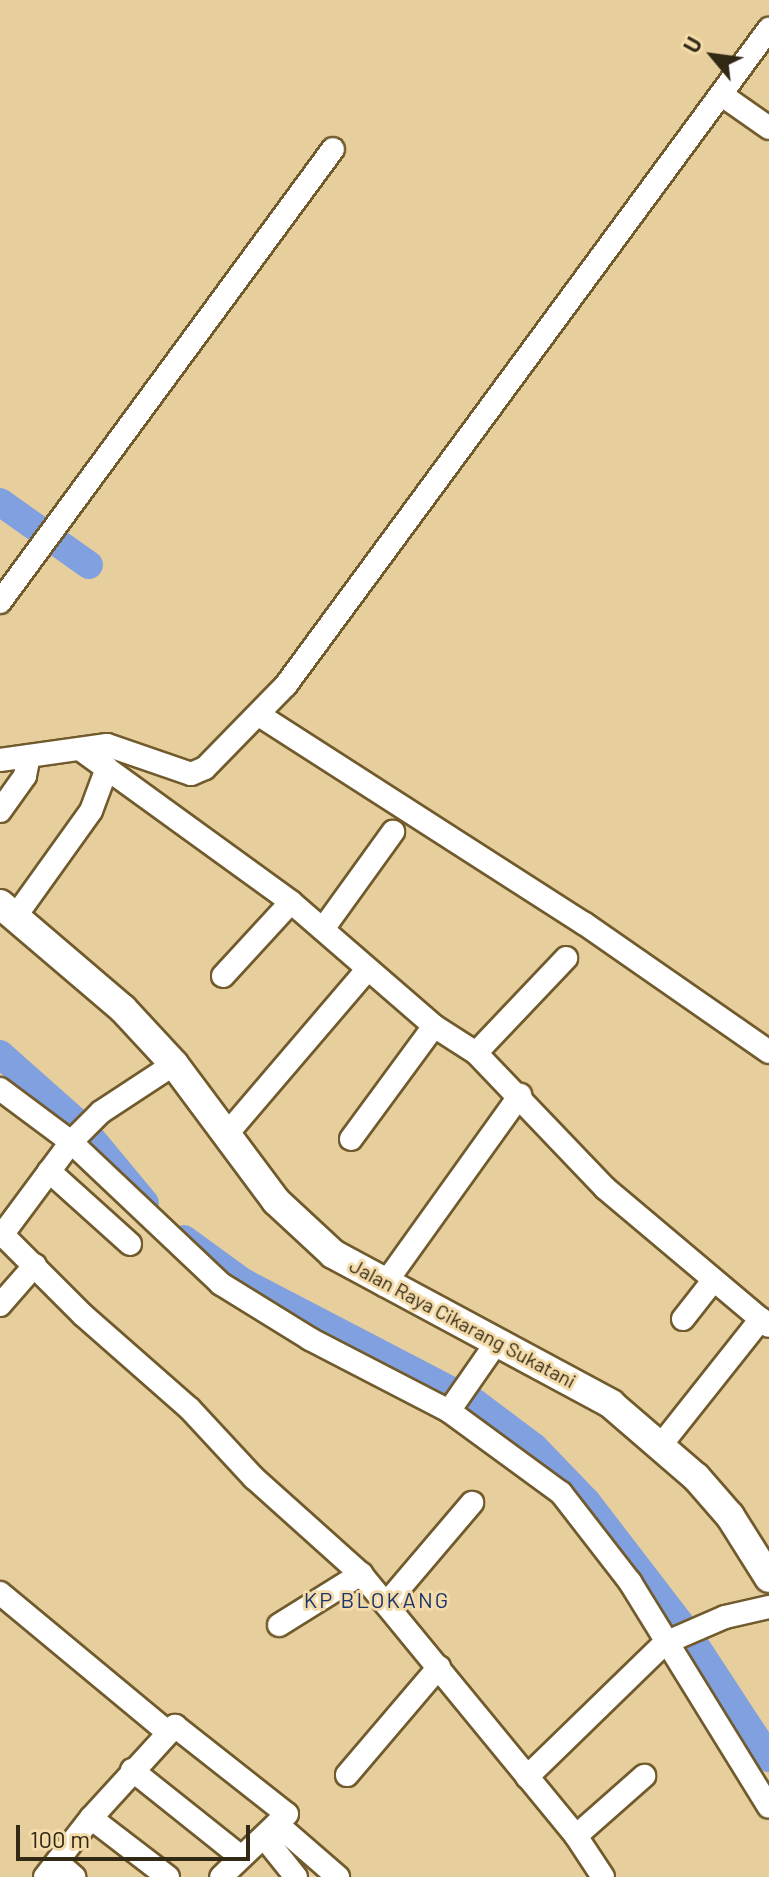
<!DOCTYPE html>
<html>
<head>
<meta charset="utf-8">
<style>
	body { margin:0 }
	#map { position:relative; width:769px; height:1877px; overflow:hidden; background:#e7ce9d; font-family:Barlow,sans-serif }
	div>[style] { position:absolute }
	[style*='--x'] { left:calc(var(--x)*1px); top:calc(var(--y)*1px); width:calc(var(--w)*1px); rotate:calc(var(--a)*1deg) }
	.river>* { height:28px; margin:-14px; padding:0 14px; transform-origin:14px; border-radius:14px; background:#81a0df }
	.roads { filter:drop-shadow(2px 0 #715b2d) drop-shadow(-2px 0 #715b2d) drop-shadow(0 2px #715b2d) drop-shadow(0 -2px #715b2d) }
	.minor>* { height:22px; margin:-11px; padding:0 11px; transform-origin:11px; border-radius:11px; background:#fff }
	.major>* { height:28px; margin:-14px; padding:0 14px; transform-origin:14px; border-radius:14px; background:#fff }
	span { translate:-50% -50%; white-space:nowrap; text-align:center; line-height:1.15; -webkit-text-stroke:6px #f4dbaa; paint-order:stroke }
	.street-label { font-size:20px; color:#322915 }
	.neighbourhood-label { font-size:22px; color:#1c346a; letter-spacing:2px }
	.north { position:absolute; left:673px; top:16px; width:80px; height:80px; -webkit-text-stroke:6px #f4dbaa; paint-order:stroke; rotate:299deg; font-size:22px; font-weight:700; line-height:32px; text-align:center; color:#322915 }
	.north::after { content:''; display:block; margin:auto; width:28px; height:36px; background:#322915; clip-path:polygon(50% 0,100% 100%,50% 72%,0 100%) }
	.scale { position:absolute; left:16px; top:1825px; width:234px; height:36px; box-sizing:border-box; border:4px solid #322915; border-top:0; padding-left:10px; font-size:24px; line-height:28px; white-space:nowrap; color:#322915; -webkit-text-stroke:6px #f4dbaa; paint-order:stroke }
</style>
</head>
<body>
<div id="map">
	<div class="river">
		<div style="--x:0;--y:502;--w:109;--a:35.3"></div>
		<div style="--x:0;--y:1054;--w:108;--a:41.6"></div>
		<div style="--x:81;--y:1126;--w:100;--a:50.3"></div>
		<div style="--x:184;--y:1239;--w:73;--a:36.1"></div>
		<div style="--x:243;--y:1282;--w:260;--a:27.5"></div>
		<div style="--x:474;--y:1402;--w:75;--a:36.9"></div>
		<div style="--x:534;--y:1447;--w:76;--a:46.1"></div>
		<div style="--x:587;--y:1502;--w:163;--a:52.5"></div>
		<div style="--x:686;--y:1631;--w:152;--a:56.8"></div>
	</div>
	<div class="roads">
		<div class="minor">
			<div style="--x:722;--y:95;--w:57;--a:35.1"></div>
			<div style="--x:0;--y:602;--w:562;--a:-53.68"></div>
			<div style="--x:259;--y:715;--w:387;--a:32.7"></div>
			<div style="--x:585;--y:924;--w:224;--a:34.8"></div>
			<div style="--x:80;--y:749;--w:261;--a:35.9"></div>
			<div style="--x:291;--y:902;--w:189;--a:40.9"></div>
			<div style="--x:434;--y:1026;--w:50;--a:32.7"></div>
			<div style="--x:476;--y:1053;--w:187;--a:46.3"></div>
			<div style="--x:605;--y:1188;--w:214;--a:40.1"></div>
			<div style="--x:0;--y:760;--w:108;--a:-8"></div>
			<div style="--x:107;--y:745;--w:89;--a:19"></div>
			<div style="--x:191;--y:774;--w:15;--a:-23"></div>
			<div style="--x:205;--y:768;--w:116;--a:-45.7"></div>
			<div style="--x:286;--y:685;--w:815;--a:-53.64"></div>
			<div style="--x:0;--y:811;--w:43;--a:-54.5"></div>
			<div style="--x:25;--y:776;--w:20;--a:-79"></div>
			<div style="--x:15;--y:917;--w:130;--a:-54.4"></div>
			<div style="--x:91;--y:811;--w:46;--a:-69.6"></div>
			<div style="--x:323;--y:929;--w:120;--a:-54.2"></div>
			<div style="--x:223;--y:976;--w:100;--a:-47.4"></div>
			<div style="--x:476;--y:1053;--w:131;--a:-46.5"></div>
			<div style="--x:0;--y:1089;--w:89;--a:36.7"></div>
			<div style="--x:71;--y:1142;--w:207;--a:43.4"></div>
			<div style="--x:221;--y:1284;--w:105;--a:31.7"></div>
			<div style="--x:310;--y:1339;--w:157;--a:27.4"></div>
			<div style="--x:449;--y:1411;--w:139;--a:36.2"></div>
			<div style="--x:561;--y:1493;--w:113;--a:52.2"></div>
			<div style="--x:630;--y:1582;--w:264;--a:58.3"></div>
			<div style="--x:226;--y:1135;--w:218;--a:-49.5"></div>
			<div style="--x:351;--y:1139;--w:140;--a:-53.7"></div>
			<div style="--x:49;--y:1171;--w:109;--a:42"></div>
			<div style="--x:0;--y:1232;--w:117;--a:45"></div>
			<div style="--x:83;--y:1315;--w:142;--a:41.3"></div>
			<div style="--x:190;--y:1409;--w:94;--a:47.2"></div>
			<div style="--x:254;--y:1478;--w:144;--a:41.9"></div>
			<div style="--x:361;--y:1574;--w:339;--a:50.6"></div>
			<div style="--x:576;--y:1836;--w:49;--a:56.6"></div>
			<div style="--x:2;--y:1235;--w:116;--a:-53.4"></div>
			<div style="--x:71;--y:1142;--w:42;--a:-45"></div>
			<div style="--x:101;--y:1112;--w:87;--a:-33.3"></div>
			<div style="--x:384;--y:1285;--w:234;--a:-54.4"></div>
			<div style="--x:0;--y:1305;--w:53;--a:-48.8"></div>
			<div style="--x:683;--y:1319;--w:47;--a:-51.9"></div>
			<div style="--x:449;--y:1411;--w:84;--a:-55.2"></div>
			<div style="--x:661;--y:1445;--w:161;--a:-51.6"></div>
			<div style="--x:0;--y:1593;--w:216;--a:39.7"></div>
			<div style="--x:386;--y:1604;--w:133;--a:-49.6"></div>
			<div style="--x:279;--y:1625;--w:97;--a:-31.9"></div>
			<div style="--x:132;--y:1770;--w:139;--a:38.6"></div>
			<div style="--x:347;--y:1775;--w:142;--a:-49.6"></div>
			<div style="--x:527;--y:1777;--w:192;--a:-44.2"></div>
			<div style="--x:665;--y:1643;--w:65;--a:-23.4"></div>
			<div style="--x:725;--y:1617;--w:45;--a:-12.8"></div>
			<div style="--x:277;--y:1824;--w:81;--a:41"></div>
			<div style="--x:576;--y:1836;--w:91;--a:-41.4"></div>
			<div style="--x:264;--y:1837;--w:51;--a:51.3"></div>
			<div style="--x:57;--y:1862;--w:23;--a:41"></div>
			<div style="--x:45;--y:1877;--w:75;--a:-52.1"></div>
			<div style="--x:168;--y:1877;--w:97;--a:-142.5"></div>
			<div style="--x:91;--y:1818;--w:125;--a:-47.6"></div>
			<div style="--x:175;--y:1726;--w:142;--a:38.2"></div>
			<div style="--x:287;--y:1814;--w:91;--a:136.3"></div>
		</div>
		<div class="major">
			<div style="--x:0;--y:904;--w:162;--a:40.5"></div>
			<div style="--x:123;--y:1009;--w:75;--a:47.2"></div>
			<div style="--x:174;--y:1064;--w:171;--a:53.3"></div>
			<div style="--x:276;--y:1201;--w:78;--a:42.9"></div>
			<div style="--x:333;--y:1254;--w:316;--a:28.3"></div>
			<div style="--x:611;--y:1404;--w:112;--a:40.7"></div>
			<div style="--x:696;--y:1477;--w:52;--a:48.9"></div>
			<div style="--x:730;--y:1516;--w:73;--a:57.8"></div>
		</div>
	</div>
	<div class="street-label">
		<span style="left:463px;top:1323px;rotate:28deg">Jalan Raya Cikarang Sukatani</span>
	</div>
	<div class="neighbourhood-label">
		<span style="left:377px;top:1600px">KP BLOKANG</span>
	</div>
	<div class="north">U</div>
	<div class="scale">100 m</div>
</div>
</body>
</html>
